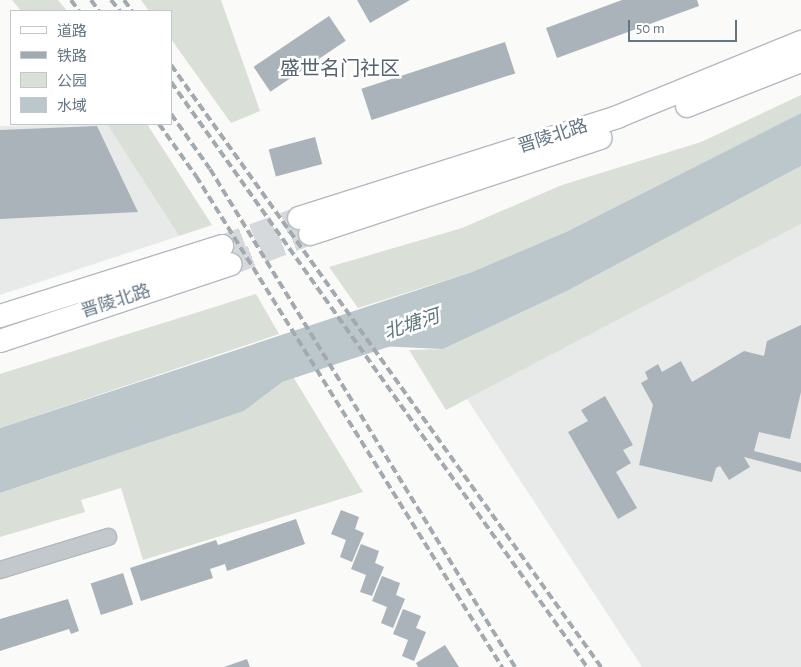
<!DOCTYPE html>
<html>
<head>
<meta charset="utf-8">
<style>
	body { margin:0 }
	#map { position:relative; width:801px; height:667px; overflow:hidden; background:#fafaf8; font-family:"Alegreya Sans","Noto Sans SC",sans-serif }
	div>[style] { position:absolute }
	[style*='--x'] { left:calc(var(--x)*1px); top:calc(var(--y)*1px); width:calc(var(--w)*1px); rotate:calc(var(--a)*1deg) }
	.built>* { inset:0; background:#e8e9e9 }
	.green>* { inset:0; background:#dadfd7 }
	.water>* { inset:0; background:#bbc7cb }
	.river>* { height:26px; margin:-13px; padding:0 13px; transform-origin:13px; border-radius:13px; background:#bbc7cb }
	.building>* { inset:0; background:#aab3b9; transform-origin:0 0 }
	.secondary-tunnel>* { height:22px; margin-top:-11px; transform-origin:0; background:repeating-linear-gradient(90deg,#d5d9db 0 22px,transparent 0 33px) }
	.roads { filter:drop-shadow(1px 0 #b3babf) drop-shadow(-1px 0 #b3babf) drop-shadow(0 1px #b3babf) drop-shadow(0 -1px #b3babf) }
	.street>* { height:16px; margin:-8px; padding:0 8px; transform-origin:8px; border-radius:8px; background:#c3c8cc }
	.secondary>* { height:22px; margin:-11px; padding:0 11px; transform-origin:11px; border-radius:11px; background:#fff }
	.rail>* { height:4px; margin-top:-2px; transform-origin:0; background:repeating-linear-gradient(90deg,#a2aab0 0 8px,transparent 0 12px) }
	span { translate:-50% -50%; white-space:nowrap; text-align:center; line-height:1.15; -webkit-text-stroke:5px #fff; paint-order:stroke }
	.street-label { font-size:18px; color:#657683 }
	.water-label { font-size:19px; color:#60757c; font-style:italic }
	.quarter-label { font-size:20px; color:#57646e }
	.legend { position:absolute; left:10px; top:10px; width:162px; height:115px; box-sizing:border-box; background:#fff; border:1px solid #c1c8cd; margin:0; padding:6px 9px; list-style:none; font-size:15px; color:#657683 }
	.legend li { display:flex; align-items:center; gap:10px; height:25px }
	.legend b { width:25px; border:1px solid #c1c8cd }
	.scale { position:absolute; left:628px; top:20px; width:109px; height:22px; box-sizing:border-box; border:2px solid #657683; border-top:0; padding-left:6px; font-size:15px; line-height:18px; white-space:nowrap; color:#657683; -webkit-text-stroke:4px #fff; paint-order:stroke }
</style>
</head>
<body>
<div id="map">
	<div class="built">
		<div style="clip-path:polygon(107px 124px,179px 236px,0 295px,0 126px)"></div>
		<div style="clip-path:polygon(801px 224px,801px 667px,642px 667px,467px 399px)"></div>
	</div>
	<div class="green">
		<div style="clip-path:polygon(12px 0,58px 0,67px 11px,21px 11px)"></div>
		<div style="clip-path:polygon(141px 0,221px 0,260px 111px,231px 123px,171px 39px,171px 11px,149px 11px)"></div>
		<div style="clip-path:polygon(801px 95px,801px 113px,566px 232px,472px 272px,358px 308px,329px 267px,462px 228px,562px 185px,701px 142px)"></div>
		<div style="clip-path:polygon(107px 124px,147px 124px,212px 225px,179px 236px)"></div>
		<div style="clip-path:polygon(801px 166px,801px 224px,446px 410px,409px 350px,443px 349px,567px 291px)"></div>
		<div style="clip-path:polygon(256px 294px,279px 334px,0 428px,0 374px)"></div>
		<div style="clip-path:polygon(292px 375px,363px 492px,143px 560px,121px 488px,81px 500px,85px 512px,0 537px,0 493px,244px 411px)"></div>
	</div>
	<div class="water">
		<div style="clip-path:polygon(801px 113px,801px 166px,567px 291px,443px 349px,333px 344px,244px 411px,0 493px,0 428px,472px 272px,566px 232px)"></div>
	</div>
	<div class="river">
		<div style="--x:283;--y:368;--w:108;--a:-18.3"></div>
	</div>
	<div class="building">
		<div style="clip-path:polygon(357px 0,410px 0,370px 23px)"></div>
		<div style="clip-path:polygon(622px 0,697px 0,699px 6px,557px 58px,546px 28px)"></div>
		<div style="left:329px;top:16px;width:30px;height:91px;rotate:56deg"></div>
		<div style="left:505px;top:42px;width:33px;height:151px;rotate:72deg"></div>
		<div style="clip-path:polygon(97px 126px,138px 212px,0 219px,0 130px)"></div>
		<div style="left:315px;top:137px;width:28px;height:48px;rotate:75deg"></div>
		<div style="clip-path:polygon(801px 325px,801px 392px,790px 439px,759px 432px,754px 451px,801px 463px,801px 472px,744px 457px,750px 467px,729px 480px,720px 466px,716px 468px,712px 482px,639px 465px,653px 405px,641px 383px,648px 379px,645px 372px,658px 364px,662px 372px,681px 361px,692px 382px,744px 351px,764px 356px,767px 341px)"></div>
		<div style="clip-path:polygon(605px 396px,633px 445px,623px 450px,631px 463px,616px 472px,637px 508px,618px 519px,568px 432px,588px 421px,581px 410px)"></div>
		<div style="clip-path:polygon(341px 510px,359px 517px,355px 529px,364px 533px,352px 562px,340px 557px,346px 540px,331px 534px)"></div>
		<div style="clip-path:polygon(296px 519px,305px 544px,227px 571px,225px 564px,210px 569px,213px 578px,141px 601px,130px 568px,216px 540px,218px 545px)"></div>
		<div style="clip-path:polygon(361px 544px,379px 551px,375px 563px,384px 567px,372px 596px,360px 592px,366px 575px,351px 569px)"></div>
		<div style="left:123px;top:573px;width:33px;height:34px;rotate:72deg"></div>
		<div style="clip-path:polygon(382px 576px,400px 583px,396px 595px,405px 599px,393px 628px,381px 623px,387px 607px,372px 601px)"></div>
		<div style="clip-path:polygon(68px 599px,79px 631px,71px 634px,69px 629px,0 651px,0 619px)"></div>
		<div style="clip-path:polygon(403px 609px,421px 616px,416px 628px,426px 632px,414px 661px,402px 656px,408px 640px,393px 634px)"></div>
		<div style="clip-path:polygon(445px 645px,459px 667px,418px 667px,416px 663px)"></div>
		<div style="clip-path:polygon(247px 659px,250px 667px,224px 667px)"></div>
	</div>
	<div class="secondary-tunnel">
		<div style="--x:222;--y:246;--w:82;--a:-20"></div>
		<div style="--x:231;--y:264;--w:85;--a:-20.8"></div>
	</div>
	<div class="roads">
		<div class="street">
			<div style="--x:0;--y:570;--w:113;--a:-17"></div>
		</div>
		<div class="secondary">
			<div style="--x:687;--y:106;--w:123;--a:-21.5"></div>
			<div style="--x:299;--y:218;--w:334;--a:-17.6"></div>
			<div style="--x:617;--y:117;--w:199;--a:-22.2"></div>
			<div style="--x:310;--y:234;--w:306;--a:-18.3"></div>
			<div style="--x:0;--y:316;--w:233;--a:-17.5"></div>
			<div style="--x:0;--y:341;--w:243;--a:-18.4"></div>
		</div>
	</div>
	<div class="rail">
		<div style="--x:71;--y:0;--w:14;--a:54"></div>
		<div style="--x:91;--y:0;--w:14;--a:54"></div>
		<div style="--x:111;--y:0;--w:14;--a:51"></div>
		<div style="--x:124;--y:0;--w:14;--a:54"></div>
		<div style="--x:171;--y:65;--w:740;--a:54.46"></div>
		<div style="--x:171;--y:82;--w:718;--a:54.58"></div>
		<div style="--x:171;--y:114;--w:67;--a:54.7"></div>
		<div style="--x:210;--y:169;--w:584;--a:58.51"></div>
		<div style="--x:159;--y:124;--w:64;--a:54.6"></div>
		<div style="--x:196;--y:176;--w:579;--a:58.07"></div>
	</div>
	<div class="street-label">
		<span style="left:553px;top:137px;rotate:-18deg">晋陵北路</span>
		<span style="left:116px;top:302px;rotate:-18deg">晋陵北路</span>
	</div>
	<div class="water-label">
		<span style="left:412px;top:325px;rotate:-18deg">北塘河</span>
	</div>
	<div class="quarter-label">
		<span style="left:340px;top:69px">盛世名门社区</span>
	</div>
	<ul class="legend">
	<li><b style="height:6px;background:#fff"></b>道路</li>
	<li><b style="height:6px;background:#a2aab0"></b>铁路</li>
	<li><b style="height:14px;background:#dadfd7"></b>公园</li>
	<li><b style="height:14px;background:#bbc7cb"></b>水域</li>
	</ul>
	<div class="scale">50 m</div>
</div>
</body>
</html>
